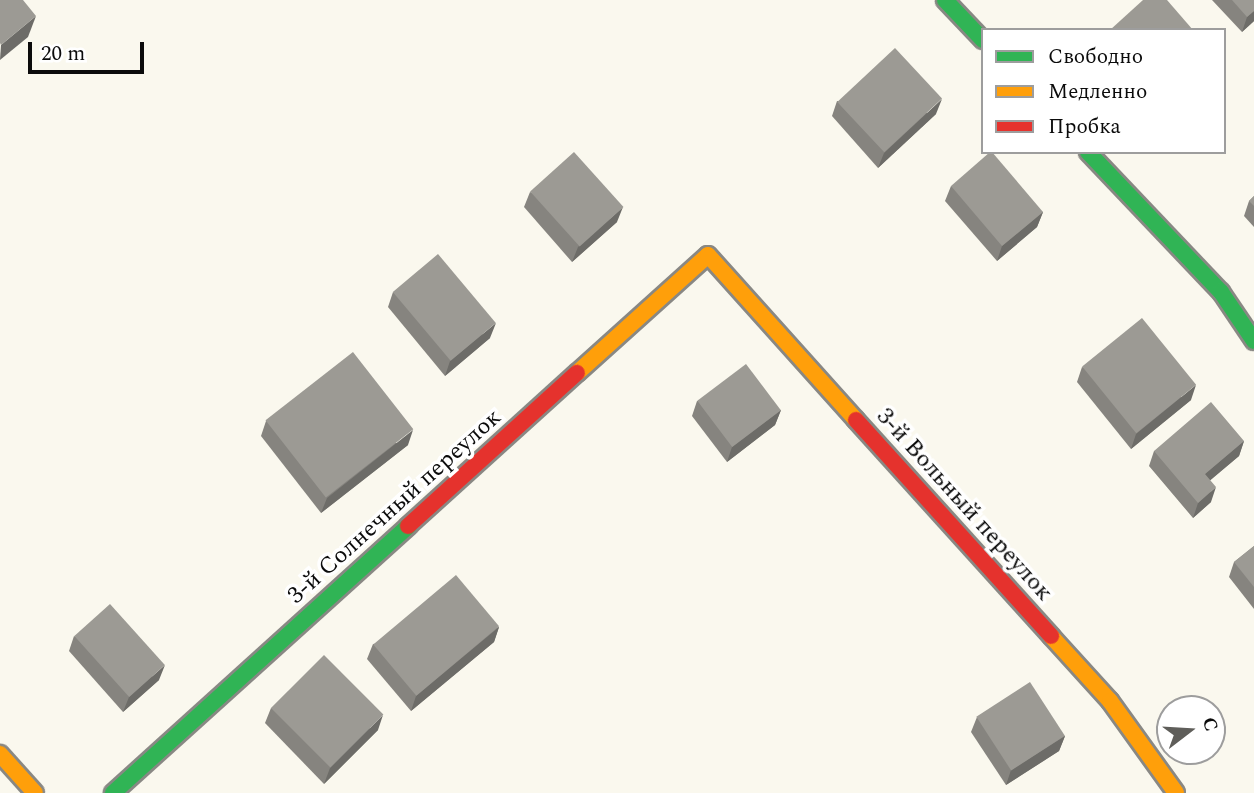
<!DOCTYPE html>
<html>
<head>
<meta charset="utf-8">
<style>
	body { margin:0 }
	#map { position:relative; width:1254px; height:793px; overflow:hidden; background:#faf8ee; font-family:Spectral,serif }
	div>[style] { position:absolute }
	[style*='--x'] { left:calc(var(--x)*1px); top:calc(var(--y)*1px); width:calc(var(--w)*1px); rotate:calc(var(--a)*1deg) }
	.roads { filter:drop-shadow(2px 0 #898884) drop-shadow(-2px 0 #898884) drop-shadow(0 2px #898884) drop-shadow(0 -2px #898884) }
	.fast>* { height:16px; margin:-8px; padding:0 8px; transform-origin:8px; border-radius:8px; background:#30b455 }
	.slow>* { height:16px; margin:-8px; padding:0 8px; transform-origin:8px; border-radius:8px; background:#ff9f0a }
	.jam>* { height:16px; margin:-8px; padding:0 8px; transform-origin:8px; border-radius:8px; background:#e5322d }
	.wall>* { inset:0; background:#86847f }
	.shaded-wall>* { inset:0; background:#6d6c68 }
	.building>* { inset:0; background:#9c9a94; transform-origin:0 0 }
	span { translate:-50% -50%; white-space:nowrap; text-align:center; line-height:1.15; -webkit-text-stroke:7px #fff; paint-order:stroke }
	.street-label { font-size:24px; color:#0b0b0b }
	.legend { position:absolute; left:981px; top:28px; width:245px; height:126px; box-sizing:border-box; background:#fff; border:2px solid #9d9d9d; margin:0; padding:9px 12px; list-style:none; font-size:21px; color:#0b0b0b }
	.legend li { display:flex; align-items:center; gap:14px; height:35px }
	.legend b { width:35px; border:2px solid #9d9d9d }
	.north { position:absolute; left:1156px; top:695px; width:70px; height:70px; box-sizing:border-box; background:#fff; border:2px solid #9d9d9d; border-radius:50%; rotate:73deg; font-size:19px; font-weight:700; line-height:28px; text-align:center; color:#0b0b0b }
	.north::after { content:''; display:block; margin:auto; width:24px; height:32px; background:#5f5e5a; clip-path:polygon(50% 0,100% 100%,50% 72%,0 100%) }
	.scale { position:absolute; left:28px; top:42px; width:116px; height:32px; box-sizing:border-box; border:4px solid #0b0b0b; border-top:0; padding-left:9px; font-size:21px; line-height:24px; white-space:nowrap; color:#0b0b0b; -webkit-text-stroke:5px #fff; paint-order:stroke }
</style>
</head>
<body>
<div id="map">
	<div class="roads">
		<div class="fast">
			<div style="--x:945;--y:0;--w:55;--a:46.5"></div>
			<div style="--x:1088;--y:152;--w:193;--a:46.5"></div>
			<div style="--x:1221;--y:292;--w:59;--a:56"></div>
			<div style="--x:113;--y:793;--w:398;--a:-42.1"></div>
		</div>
		<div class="slow">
			<div style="--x:577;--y:373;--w:176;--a:-42"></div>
			<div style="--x:708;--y:255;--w:222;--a:48.1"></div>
			<div style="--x:1051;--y:636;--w:88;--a:47.8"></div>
			<div style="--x:1110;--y:701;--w:113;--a:54.3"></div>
			<div style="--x:0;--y:754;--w:52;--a:48.1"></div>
		</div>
		<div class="jam">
			<div style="--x:856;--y:420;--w:291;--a:47.9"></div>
			<div style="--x:408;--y:526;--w:228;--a:-42.2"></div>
		</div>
	</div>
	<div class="wall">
		<div style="clip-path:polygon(1212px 0,1254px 0,1254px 21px,1242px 32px)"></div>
		<div style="clip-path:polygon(837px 101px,936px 114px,878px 168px,832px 116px)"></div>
		<div style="clip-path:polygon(951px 186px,1043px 212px,1037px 227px,997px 261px,945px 201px)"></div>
		<div style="clip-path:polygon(530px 192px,617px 222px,572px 262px,524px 207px)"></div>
		<div style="clip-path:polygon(1254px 196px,1254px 227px,1244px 216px,1249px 201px)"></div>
		<div style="clip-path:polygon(393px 292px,490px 338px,445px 376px,388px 307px)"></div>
		<div style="clip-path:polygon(1082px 367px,1191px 400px,1131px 449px,1077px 382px)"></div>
		<div style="clip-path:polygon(697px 401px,781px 410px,775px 425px,727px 462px,692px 416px)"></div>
		<div style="clip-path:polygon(266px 421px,408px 445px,321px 513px,261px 436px)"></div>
		<div style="clip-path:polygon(1244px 441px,1239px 456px,1210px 480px,1211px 502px,1193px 518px,1149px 466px,1154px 451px)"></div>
		<div style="clip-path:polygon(1254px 546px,1254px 609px,1229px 577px,1234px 562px)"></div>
		<div style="clip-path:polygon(499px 627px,494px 642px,411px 711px,367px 659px,373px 644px)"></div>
		<div style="clip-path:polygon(74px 636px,159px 680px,123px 712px,69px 651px)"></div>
		<div style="clip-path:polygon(271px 708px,378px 730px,324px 784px,265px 723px)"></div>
		<div style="clip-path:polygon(977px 717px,1065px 736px,1059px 751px,1006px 785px,971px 732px)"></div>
	</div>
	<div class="shaded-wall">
		<div style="clip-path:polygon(1254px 11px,1254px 21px,1242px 32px,1247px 17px)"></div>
		<div style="clip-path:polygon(36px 16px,28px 37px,0 60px,1px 45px)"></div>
		<div style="clip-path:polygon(942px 99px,936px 114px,878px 168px,884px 153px)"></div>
		<div style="clip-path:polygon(623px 207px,617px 222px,572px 262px,578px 247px)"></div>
		<div style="clip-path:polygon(1043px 212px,1037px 227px,997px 261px,1002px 246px)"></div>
		<div style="clip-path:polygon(496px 323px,490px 338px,445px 376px,450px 361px)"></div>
		<div style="clip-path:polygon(1196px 385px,1191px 400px,1131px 449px,1136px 434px)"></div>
		<div style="clip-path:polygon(781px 410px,775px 425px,727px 462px,732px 447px)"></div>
		<div style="clip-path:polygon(413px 430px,408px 445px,321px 513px,327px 498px)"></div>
		<div style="clip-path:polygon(1244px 441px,1239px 456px,1200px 489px,1205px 474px)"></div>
		<div style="clip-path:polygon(1216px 487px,1211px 502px,1193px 518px,1198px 503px)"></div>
		<div style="clip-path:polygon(499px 627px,494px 642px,411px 711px,416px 696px)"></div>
		<div style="clip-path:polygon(165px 665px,159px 680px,123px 712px,129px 697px)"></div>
		<div style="clip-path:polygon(383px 715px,378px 730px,324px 784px,330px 768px)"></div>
		<div style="clip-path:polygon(1065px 736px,1059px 751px,1006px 785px,1011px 770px)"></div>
	</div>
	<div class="building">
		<div style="clip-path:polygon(0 0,23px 0,36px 16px,1px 45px,0 43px)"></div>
		<div style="clip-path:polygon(1143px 0,1167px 0,1193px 30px,1110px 30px)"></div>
		<div style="clip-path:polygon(1232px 0,1254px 0,1254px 11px,1247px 17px)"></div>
		<div style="left:895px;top:48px;width:69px;height:79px;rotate:47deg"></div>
		<div style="left:574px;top:152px;width:74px;height:59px;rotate:48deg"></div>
		<div style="clip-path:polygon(990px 152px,992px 152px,1043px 212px,1002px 246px,951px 186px)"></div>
		<div style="clip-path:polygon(1254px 196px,1254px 206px,1249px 201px)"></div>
		<div style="left:438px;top:254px;width:90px;height:59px;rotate:50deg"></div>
		<div style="left:1142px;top:318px;width:86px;height:77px;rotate:51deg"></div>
		<div style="left:353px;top:352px;width:98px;height:111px;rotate:52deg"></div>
		<div style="left:746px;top:364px;width:58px;height:61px;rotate:53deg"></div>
		<div style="clip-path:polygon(1211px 402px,1244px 441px,1205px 474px,1216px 487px,1198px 503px,1154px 451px)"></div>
		<div style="clip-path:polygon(1254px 546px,1254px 587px,1234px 562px)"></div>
		<div style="left:456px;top:575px;width:67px;height:108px;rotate:50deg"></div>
		<div style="left:110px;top:604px;width:82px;height:48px;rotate:48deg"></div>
		<div style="left:324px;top:655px;width:84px;height:75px;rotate:45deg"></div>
		<div style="left:1030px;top:682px;width:64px;height:64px;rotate:57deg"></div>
	</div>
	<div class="street-label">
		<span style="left:964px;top:505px;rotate:48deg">3-й Вольный переулок</span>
		<span style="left:395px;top:507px;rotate:-42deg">3-й Солнечный переулок</span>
	</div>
	<ul class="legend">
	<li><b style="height:9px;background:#30b455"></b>Свободно</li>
	<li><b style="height:9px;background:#ff9f0a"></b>Медленно</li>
	<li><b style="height:9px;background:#e5322d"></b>Пробка</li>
	</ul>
	<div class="north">С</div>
	<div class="scale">20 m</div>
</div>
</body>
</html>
